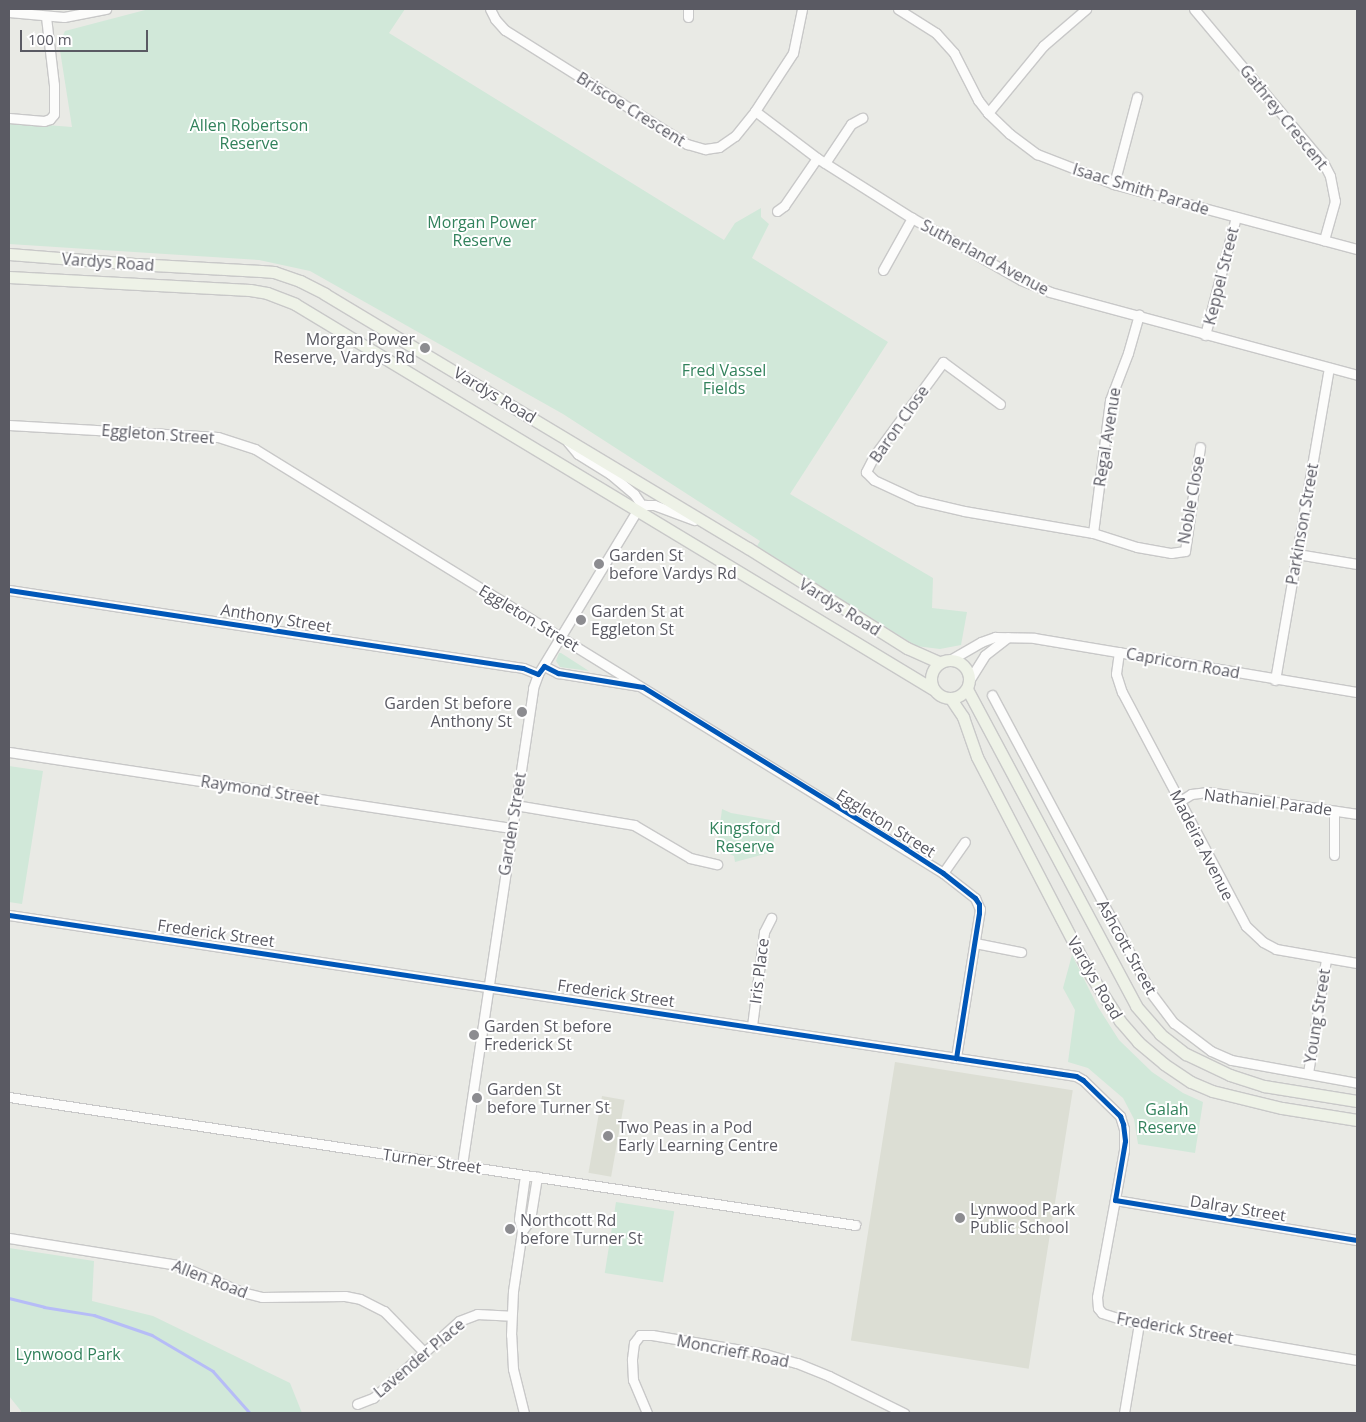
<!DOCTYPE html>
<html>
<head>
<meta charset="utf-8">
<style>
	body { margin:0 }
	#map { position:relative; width:1366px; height:1422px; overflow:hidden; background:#e9eae5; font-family:"Open Sans",sans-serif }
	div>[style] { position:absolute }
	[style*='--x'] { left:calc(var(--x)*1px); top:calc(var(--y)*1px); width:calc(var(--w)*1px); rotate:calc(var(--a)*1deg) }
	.education>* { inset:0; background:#dcded4; transform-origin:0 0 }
	.green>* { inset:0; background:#d1e8d9; transform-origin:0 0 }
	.stream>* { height:2.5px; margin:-1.25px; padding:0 1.25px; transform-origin:1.25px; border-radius:1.25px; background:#b6bcf7 }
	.roads { filter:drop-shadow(1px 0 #c8c8c8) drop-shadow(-1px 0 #c8c8c8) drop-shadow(0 1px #c8c8c8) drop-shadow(0 -1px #c8c8c8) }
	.minor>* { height:9px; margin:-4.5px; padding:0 4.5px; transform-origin:4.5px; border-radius:4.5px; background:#fcfcfb }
	.major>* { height:11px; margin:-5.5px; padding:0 5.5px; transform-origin:5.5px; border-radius:5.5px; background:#eef2e7 }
	.major>.ring { margin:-5.5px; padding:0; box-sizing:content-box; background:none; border:11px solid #eef2e7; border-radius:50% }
	.cycleway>* { height:5px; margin:-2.5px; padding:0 2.5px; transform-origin:2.5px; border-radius:2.5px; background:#0057b8 }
	.dots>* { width:14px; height:14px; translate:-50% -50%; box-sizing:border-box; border:2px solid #fff; border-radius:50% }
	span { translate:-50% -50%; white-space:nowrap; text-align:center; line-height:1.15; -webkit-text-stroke:4px #fff; paint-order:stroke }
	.street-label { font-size:16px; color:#5a5a63 }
	.park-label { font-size:16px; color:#32825c }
	.poi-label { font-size:16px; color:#5a5a63 }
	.right { translate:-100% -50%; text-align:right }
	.left { translate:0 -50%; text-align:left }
	.frame { position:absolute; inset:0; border:10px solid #5a5a63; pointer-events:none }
	.scale { position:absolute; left:20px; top:30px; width:128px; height:22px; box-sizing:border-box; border:2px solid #5a5a63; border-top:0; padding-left:6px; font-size:15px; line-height:18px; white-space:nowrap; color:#5a5a63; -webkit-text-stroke:4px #fff; paint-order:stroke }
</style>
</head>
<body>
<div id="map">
	<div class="education">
		<div style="left:895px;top:1062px;width:180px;height:282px;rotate:9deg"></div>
		<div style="left:602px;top:1096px;width:23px;height:78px;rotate:10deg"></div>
	</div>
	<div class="green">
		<div style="clip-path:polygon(149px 9px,405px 9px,389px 33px,724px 240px,735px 223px,761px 208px,761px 217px,769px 224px,752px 258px,888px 342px,790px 494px,933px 578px,932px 608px,967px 612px,961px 645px,940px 649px,916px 646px,757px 546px,760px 541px,563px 414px,310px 271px,259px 260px,9px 244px,9px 122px,72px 127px,59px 44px,65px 31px)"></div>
		<div style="clip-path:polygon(559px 653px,561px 653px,589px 671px,560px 667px,556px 661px)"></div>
		<div style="clip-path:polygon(9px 766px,43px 771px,22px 904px,9px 902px)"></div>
		<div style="clip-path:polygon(722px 809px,731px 813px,777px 821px,772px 852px,735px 862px,734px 856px,717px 848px)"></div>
		<div style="clip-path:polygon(1072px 955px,1098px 1007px,1119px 1040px,1152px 1072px,1183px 1093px,1203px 1102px,1195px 1153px,1138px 1144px,1134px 1119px,1123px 1098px,1088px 1068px,1068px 1062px,1075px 1010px,1063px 988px)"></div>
		<div style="left:616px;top:1202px;width:59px;height:72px;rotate:9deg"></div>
		<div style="clip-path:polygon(9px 1248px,94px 1261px,92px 1301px,153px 1316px,290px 1383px,302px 1413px,20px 1413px,21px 1411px,9px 1396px)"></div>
	</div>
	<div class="stream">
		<div style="--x:9;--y:1298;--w:36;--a:14"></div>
		<div style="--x:44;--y:1307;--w:51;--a:9.1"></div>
		<div style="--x:94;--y:1315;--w:61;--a:19"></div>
		<div style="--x:152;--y:1335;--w:71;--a:30.5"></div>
		<div style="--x:213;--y:1371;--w:56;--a:48.6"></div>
	</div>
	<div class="roads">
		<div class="minor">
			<div style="--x:490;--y:9;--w:11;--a:63"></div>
			<div style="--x:495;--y:19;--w:15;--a:48"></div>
			<div style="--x:505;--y:30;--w:215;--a:32.1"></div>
			<div style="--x:687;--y:144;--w:19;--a:16"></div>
			<div style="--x:705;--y:149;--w:14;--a:-8"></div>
			<div style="--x:719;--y:147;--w:19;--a:-35"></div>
			<div style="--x:735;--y:136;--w:32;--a:-51"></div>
			<div style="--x:755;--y:111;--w:69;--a:-56.8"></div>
			<div style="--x:793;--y:53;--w:45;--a:-78.4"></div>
			<div style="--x:898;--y:9;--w:45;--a:32.3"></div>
			<div style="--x:936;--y:33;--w:27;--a:48"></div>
			<div style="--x:954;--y:53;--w:53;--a:62.9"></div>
			<div style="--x:978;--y:100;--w:16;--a:52"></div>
			<div style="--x:988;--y:113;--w:30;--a:44"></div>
			<div style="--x:1010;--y:134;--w:34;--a:37"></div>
			<div style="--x:1037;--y:154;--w:83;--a:21.3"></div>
			<div style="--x:1114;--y:184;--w:252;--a:15"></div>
			<div style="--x:1194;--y:9;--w:202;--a:50"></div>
			<div style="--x:1324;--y:164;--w:13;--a:63"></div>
			<div style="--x:1330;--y:176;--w:25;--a:79"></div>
			<div style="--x:1335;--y:201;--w:41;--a:105.8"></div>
			<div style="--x:9;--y:12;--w:55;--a:5.2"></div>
			<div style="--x:64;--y:17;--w:43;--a:-10.8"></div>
			<div style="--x:688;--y:17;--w:8;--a:-90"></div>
			<div style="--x:755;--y:111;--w:78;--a:37.2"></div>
			<div style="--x:817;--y:158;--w:112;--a:32.3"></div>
			<div style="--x:912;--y:218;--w:125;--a:29.6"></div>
			<div style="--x:1021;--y:280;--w:31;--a:22"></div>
			<div style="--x:1050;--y:292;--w:318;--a:15.1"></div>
			<div style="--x:988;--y:113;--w:87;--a:-50.6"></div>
			<div style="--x:1043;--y:46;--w:57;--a:-40.7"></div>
			<div style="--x:9;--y:118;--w:35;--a:5"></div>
			<div style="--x:44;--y:121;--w:6;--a:-18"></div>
			<div style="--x:50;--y:119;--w:6;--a:-51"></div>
			<div style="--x:54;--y:114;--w:29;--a:-90"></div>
			<div style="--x:54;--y:85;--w:68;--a:-96.7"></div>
			<div style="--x:825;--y:163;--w:47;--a:-56.3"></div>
			<div style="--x:851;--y:124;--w:13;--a:-29"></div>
			<div style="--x:1114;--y:184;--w:90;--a:-75.2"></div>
			<div style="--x:777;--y:211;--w:9;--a:-36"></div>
			<div style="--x:784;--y:206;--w:58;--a:-55.5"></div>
			<div style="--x:883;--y:270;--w:60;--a:-60.9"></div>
			<div style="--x:1205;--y:335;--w:122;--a:-75.3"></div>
			<div style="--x:1000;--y:404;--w:71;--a:-143.6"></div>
			<div style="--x:943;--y:362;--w:117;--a:126.3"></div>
			<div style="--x:874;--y:456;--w:18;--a:117"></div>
			<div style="--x:866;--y:472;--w:11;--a:45"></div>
			<div style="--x:874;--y:480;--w:47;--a:24.9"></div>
			<div style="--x:917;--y:500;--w:48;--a:13.2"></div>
			<div style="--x:964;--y:511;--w:131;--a:9.7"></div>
			<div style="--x:1093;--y:533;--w:46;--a:17.7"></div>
			<div style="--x:1137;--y:547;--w:35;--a:10"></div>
			<div style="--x:1171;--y:553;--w:14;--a:-8"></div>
			<div style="--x:1185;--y:551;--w:105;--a:-81.8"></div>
			<div style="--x:9;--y:425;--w:209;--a:3.3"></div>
			<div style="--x:218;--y:437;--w:39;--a:18"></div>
			<div style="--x:255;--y:449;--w:808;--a:31.64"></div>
			<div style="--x:943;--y:873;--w:41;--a:38"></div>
			<div style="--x:975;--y:898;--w:12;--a:66"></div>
			<div style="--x:980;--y:909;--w:151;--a:99.2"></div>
			<div style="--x:639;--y:510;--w:8;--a:-40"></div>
			<div style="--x:645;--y:505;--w:9;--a:0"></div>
			<div style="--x:654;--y:505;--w:43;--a:20.6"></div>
			<div style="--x:1093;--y:533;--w:134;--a:-82.7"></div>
			<div style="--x:1110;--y:400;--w:50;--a:-69"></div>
			<div style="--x:1128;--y:353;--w:40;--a:-74"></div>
			<div style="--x:1297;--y:554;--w:61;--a:9.5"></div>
			<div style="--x:9;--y:590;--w:520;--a:8.63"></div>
			<div style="--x:523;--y:668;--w:16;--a:22"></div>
			<div style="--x:1119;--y:652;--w:22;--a:98"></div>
			<div style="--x:1116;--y:674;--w:19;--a:72"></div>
			<div style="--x:1122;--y:692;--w:265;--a:62.1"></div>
			<div style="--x:1246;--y:926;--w:23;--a:43"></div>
			<div style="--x:1263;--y:942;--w:15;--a:28"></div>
			<div style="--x:1276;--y:949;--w:82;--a:9.8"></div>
			<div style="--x:950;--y:660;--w:36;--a:-30"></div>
			<div style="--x:981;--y:642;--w:15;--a:-20"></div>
			<div style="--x:995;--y:637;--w:39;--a:1"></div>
			<div style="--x:1034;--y:638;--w:327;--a:9.5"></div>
			<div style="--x:544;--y:666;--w:16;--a:27"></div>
			<div style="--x:558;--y:673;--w:81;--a:9.2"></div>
			<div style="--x:970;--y:679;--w:28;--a:-58"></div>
			<div style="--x:985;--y:655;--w:29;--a:-38"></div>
			<div style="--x:1275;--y:680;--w:317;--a:-80.2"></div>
			<div style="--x:992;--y:695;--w:338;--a:61.9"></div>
			<div style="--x:1151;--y:993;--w:38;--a:53"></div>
			<div style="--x:1174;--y:1023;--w:46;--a:37.1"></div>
			<div style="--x:1211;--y:1051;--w:22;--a:24"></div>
			<div style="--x:1231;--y:1060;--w:128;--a:10.3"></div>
			<div style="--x:9;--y:752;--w:508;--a:8.61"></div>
			<div style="--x:1180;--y:801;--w:13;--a:-32"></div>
			<div style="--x:1191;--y:794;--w:17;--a:-7"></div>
			<div style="--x:1208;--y:792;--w:151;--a:8.4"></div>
			<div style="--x:515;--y:805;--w:121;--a:9.5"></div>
			<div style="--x:634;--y:825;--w:65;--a:30.5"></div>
			<div style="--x:690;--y:858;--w:28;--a:13"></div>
			<div style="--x:1334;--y:855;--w:44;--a:-90"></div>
			<div style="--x:943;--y:873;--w:38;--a:-55"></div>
			<div style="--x:9;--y:915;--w:1079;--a:8.58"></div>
			<div style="--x:1076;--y:1076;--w:8;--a:30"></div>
			<div style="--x:1083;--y:1080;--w:52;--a:44.2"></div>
			<div style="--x:1120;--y:1116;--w:14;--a:73"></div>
			<div style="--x:1124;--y:1129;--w:21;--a:90"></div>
			<div style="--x:1124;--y:1150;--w:149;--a:100.4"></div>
			<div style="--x:1097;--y:1297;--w:11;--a:85"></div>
			<div style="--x:1098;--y:1308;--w:6;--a:51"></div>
			<div style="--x:1102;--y:1313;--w:22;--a:18"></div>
			<div style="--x:1123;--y:1320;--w:237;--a:9.7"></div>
			<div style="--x:975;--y:943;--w:47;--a:11.1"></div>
			<div style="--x:752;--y:1026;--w:95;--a:-82.7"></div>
			<div style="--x:764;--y:932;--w:16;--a:-63"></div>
			<div style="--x:1308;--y:1073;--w:115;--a:-81"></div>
			<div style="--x:9;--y:1097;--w:856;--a:8.6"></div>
			<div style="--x:462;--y:1165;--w:482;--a:-81.5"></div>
			<div style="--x:533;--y:688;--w:15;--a:-70"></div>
			<div style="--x:538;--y:674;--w:199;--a:-58.8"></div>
			<div style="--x:641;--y:504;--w:12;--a:-125"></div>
			<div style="--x:634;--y:494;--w:31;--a:-140"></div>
			<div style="--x:610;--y:474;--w:38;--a:-148"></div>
			<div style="--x:578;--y:454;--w:16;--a:-130"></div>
			<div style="--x:1115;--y:1200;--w:245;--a:9.4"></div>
			<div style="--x:522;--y:1231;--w:14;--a:-54"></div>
			<div style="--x:530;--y:1220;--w:44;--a:-80.8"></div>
			<div style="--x:9;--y:1238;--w:171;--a:9.1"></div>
			<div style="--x:178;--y:1265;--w:69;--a:22.9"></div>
			<div style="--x:242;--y:1292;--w:21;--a:14"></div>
			<div style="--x:262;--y:1297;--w:83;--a:-0.7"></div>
			<div style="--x:345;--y:1296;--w:15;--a:11"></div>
			<div style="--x:360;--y:1299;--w:27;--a:27"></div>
			<div style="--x:384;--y:1311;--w:56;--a:45.7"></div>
			<div style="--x:357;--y:1404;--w:17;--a:-21"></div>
			<div style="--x:373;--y:1398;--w:115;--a:-41.8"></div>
			<div style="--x:459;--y:1321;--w:19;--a:-21"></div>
			<div style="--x:477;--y:1314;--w:34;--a:3"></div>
			<div style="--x:524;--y:1413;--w:45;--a:-104"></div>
			<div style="--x:513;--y:1369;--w:34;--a:-93"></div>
			<div style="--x:511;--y:1335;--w:44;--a:-87.4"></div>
			<div style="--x:513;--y:1291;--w:61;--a:-81.5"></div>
			<div style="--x:522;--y:1231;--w:12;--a:-104"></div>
			<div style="--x:519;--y:1219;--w:44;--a:-82.2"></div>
			<div style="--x:647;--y:1413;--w:36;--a:-113"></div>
			<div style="--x:633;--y:1380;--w:21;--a:-93"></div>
			<div style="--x:632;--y:1359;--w:16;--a:-83"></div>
			<div style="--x:634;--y:1343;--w:10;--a:-53"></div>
			<div style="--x:640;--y:1335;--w:12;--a:0"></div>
			<div style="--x:652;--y:1335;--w:115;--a:9.5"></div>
			<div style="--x:765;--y:1354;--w:33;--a:16"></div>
			<div style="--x:797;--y:1363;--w:35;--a:22"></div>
			<div style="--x:829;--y:1376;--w:84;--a:26.3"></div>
			<div style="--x:1124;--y:1413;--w:91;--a:-80.5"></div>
		</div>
		<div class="major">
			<div style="--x:9;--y:254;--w:126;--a:4.5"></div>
			<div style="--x:135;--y:264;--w:126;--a:3.2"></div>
			<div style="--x:261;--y:271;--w:13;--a:4"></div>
			<div style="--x:274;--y:272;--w:28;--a:19"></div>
			<div style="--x:300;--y:281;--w:28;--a:27"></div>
			<div style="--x:325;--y:294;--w:493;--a:31"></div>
			<div style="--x:748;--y:548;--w:188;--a:32.2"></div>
			<div style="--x:907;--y:648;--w:36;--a:24"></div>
			<div style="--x:9;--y:277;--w:241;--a:3.1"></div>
			<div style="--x:250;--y:290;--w:17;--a:10"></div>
			<div style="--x:267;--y:293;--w:30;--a:21"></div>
			<div style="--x:295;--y:304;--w:745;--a:31.11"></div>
			<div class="ring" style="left:931px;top:660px;width:27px;height:27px"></div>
			<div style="--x:967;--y:689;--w:359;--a:61.9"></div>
			<div style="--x:1136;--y:1006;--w:37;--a:49"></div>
			<div style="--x:1160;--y:1034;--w:33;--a:38"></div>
			<div style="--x:1186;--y:1054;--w:49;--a:25.5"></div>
			<div style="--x:1230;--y:1075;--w:36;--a:18"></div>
			<div style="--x:1264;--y:1086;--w:94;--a:9.2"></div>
			<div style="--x:951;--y:699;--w:22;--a:56"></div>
			<div style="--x:963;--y:717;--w:42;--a:70.7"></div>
			<div style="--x:977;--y:757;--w:245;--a:62.5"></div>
			<div style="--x:1090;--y:974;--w:56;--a:57.4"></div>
			<div style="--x:1120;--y:1021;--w:28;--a:49"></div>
			<div style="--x:1138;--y:1042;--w:34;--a:40"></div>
			<div style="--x:1164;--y:1064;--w:32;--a:34"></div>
			<div style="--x:1191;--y:1082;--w:23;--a:23"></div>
			<div style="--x:1212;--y:1091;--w:72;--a:13.7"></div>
			<div style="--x:1282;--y:1108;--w:76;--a:9.1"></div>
		</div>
	</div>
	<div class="cycleway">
		<div style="--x:9;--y:590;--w:520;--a:8.63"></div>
		<div style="--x:523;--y:668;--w:16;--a:22"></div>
		<div style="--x:538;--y:674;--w:10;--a:-53"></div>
		<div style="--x:544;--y:666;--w:16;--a:27"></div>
		<div style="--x:558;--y:673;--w:86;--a:9.4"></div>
		<div style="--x:643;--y:687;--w:309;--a:31.6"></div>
		<div style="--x:906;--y:849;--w:44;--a:33"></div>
		<div style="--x:943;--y:873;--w:41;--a:38"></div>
		<div style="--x:975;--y:898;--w:7;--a:56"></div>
		<div style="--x:979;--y:904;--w:9;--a:90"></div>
		<div style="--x:979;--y:913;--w:147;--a:99"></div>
		<div style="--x:9;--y:915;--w:1079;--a:8.58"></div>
		<div style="--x:1076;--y:1076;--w:8;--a:30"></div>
		<div style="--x:1083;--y:1080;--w:52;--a:44.2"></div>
		<div style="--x:1120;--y:1116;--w:9;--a:69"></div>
		<div style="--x:1123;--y:1124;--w:17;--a:83"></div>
		<div style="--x:1125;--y:1141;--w:60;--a:99.6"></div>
		<div style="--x:1115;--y:1200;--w:245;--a:9.4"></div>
	</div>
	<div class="dots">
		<div style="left:425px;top:348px;background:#8c8c90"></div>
		<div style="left:599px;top:564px;background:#8c8c90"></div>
		<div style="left:581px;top:620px;background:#8c8c90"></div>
		<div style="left:522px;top:712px;background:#8c8c90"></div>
		<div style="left:474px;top:1035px;background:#8c8c90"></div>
		<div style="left:477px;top:1098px;background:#8c8c90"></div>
		<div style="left:608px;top:1136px;background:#8c8c90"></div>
		<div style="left:960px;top:1218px;background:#8c8c90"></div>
		<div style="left:510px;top:1229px;background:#8c8c90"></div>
	</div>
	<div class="street-label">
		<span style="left:631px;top:109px;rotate:32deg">Briscoe Crescent</span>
		<span style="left:1284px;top:117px;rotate:51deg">Gathrey Crescent</span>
		<span style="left:1141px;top:189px;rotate:17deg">Isaac Smith Parade</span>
		<span style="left:985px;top:257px;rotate:28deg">Sutherland Avenue</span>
		<span style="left:108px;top:262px;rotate:4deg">Vardys Road</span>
		<span style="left:1221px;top:276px;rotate:-76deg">Keppel Street</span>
		<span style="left:495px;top:395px;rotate:31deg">Vardys Road</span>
		<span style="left:899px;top:424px;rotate:-55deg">Baron Close</span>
		<span style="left:158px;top:434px;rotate:4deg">Eggleton Street</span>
		<span style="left:1107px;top:437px;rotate:-81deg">Regal Avenue</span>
		<span style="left:1191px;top:500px;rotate:-80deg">Noble Close</span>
		<span style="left:1302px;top:524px;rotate:-80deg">Parkinson Street</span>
		<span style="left:840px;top:607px;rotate:32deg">Vardys Road</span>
		<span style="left:276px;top:618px;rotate:9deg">Anthony Street</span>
		<span style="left:529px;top:618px;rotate:31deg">Eggleton Street</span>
		<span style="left:1183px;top:663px;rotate:10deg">Capricorn Road</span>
		<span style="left:260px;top:790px;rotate:9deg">Raymond Street</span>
		<span style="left:1268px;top:802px;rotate:7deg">Nathaniel Parade</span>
		<span style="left:886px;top:823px;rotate:32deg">Eggleton Street</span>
		<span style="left:512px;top:824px;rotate:-81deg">Garden Street</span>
		<span style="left:1202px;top:845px;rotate:63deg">Madeira Avenue</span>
		<span style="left:216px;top:933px;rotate:8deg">Frederick Street</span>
		<span style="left:1127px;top:947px;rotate:61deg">Ashcott Street</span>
		<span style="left:759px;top:971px;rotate:-83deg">Iris Place</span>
		<span style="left:1095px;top:978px;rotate:60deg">Vardys Road</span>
		<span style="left:616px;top:993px;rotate:8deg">Frederick Street</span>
		<span style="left:1317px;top:1016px;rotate:-81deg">Young Street</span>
		<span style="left:432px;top:1161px;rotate:8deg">Turner Street</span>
		<span style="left:1238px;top:1208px;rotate:9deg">Dalray Street</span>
		<span style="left:210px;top:1279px;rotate:21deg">Allen Road</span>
		<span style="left:1175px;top:1328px;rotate:10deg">Frederick Street</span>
		<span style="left:733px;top:1351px;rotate:11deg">Moncrieff Road</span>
		<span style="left:419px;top:1358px;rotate:-40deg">Lavender Place</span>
	</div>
	<div class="park-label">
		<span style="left:249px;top:134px">Allen Robertson<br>Reserve</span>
		<span style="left:482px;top:231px">Morgan Power<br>Reserve</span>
		<span style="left:724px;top:379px">Fred Vassel<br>Fields</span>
		<span style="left:745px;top:837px">Kingsford<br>Reserve</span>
		<span style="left:1167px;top:1118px">Galah<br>Reserve</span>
		<span style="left:68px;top:1354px">Lynwood Park</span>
	</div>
	<div class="poi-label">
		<span class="right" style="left:415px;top:348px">Morgan Power<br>Reserve, Vardys Rd</span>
		<span class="left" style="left:609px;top:564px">Garden St<br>before Vardys Rd</span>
		<span class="left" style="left:591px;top:620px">Garden St at<br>Eggleton St</span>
		<span class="right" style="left:512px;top:712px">Garden St before<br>Anthony St</span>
		<span class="left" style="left:484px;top:1035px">Garden St before<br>Frederick St</span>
		<span class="left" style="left:487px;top:1098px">Garden St<br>before Turner St</span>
		<span class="left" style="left:618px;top:1136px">Two Peas in a Pod<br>Early Learning Centre</span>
		<span class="left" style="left:970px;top:1218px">Lynwood Park<br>Public School</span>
		<span class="left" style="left:520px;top:1229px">Northcott Rd<br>before Turner St</span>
	</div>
	<div class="frame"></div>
	<div class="scale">100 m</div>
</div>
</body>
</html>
